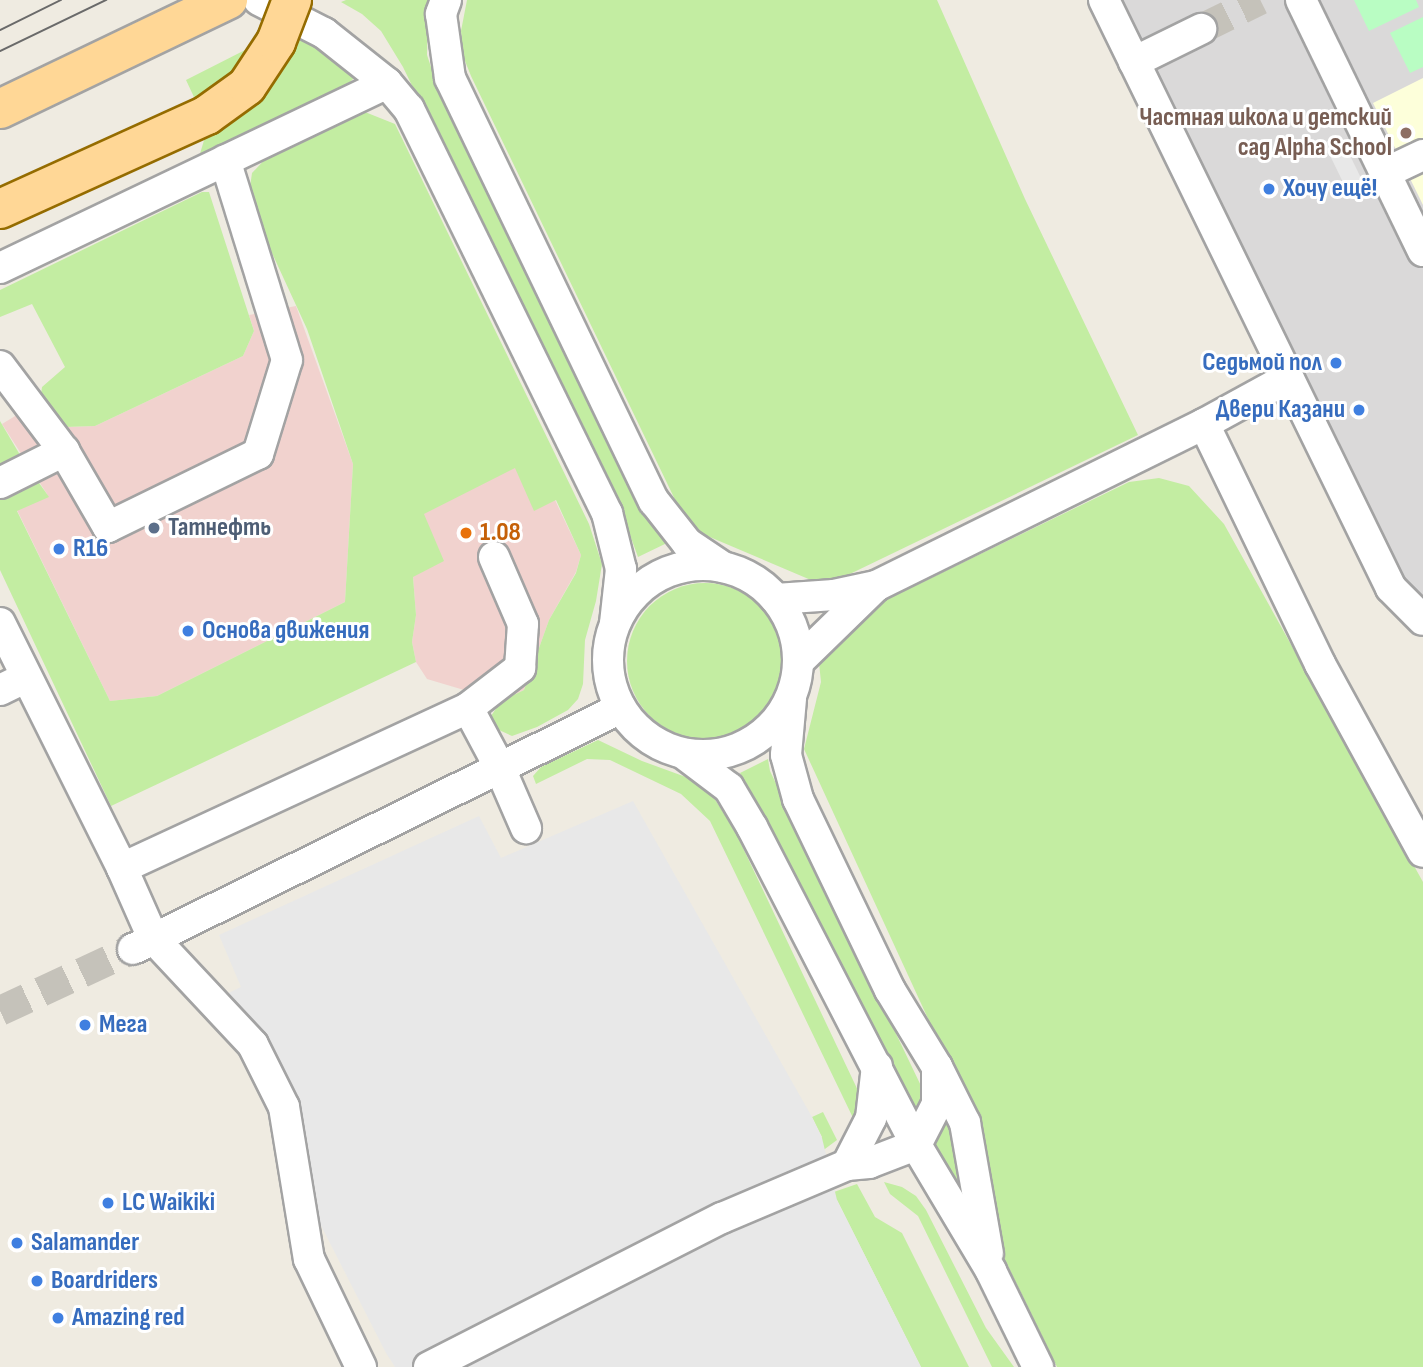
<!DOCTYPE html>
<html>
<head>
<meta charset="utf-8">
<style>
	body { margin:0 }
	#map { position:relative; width:1423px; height:1367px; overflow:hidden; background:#efebe1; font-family:"Sofia Sans Condensed",sans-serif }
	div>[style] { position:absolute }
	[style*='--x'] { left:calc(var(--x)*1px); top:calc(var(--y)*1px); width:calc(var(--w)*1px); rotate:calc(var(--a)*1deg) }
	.residential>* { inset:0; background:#dad9d9 }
	.commercial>* { inset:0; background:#f1d2ce }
	.education>* { inset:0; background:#fdffda }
	.grass>* { inset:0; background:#c3eda2 }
	.round { border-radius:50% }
	.park>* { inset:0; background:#b9fdc3 }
	.parking>* { inset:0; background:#e8e8e8; transform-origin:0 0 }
	.minor-tunnel>* { height:30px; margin-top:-15px; transform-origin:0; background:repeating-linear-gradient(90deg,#c5c2ba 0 30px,transparent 0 45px) }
	.roads { filter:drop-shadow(2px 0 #a3a3a3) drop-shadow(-2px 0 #a3a3a3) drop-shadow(0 2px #a3a3a3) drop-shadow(0 -2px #a3a3a3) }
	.minor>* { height:30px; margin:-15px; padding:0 15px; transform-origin:15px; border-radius:15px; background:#fff }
	.minor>.ring { margin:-15px; padding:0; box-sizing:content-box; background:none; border:30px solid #fff; border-radius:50% }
	.major>* { height:38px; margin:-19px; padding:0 19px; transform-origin:19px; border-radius:19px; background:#ffd796 }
	.tram>* { height:2px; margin:-1px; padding:0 1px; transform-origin:1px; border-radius:1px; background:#6a6a6a }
	.bridges { filter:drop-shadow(2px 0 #956c00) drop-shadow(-2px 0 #956c00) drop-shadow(0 2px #956c00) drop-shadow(0 -2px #956c00) }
	.major-bridge>* { height:38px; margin:-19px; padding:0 19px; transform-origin:19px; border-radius:19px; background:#ffd796 }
	.dots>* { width:19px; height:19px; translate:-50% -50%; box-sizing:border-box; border:4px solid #fff; border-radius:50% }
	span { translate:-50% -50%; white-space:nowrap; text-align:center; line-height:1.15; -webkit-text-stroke:6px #fff; paint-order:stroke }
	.education-label { font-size:26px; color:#785e54; font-weight:700 }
	.right { translate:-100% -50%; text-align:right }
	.shop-label { font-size:26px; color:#366cbe; font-weight:700 }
	.left { translate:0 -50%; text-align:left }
	.service-label { font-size:26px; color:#4e5e75; font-weight:700 }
	.food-label { font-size:26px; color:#c56008; font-weight:700 }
</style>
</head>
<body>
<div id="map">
	<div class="residential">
		<div style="clip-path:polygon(1089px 0,1423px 0,1423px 634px,1206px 234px)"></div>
	</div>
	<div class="commercial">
		<div style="clip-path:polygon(296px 306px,353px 464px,345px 602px,157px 696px,110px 701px,17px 510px,47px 494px,2px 424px,40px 401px,66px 427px,95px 426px,243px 356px,254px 331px,249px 315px)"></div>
		<div style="clip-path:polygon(515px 467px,555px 500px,581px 555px,576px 572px,549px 620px,524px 690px,501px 701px,427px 679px,416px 662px,412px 642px,416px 615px,413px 576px,423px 514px)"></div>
	</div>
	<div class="education">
		<div style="clip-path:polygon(1423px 78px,1423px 205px,1373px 103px)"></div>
	</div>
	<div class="grass">
		<div style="clip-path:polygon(346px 0,428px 0,427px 55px,438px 88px,651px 523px,667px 543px,638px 557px,630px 535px,403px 67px,381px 31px,362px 14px,341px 2px)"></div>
		<div style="clip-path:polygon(467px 0,937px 0,1025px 199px,1138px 435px,825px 586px,698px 532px,680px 510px,471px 76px,463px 56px,461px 31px)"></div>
		<div style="clip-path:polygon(291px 36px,315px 41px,356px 71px,354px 78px,347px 85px,199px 157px,208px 127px,186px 80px,251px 47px)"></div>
		<div style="clip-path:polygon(365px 112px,395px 124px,589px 524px,602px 564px,596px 601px,585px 640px,583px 684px,578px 699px,568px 710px,537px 727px,512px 736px,499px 730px,491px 716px,501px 701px,524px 690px,549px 620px,576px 573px,581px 555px,556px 500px,534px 511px,515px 468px,424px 514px,444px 561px,413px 577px,416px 615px,412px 642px,416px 662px,111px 806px,0 570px,0 499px,37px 480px,49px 497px,17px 511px,110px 701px,157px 696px,345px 602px,353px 464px,307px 329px,248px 201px,252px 173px,270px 154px)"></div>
		<div style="clip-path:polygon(202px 192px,209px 192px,254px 331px,243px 356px,95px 426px,65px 427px,53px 422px,40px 401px,42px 387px,65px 367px,32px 304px,0 317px,0 290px)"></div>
		<div style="clip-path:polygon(0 421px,23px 460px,0 472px)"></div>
		<div style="clip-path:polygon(1159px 478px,1189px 486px,1224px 524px,1423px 882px,1423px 1367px,1057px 1367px,989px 1227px,965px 1099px,804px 749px,821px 682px,819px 663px,844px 620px,1129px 482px)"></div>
		<div class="round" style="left:627px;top:583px;width:156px;height:156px"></div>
		<div style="clip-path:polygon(598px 740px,642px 761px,705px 784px,734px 829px,862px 1099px,855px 1122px,710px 821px,681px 794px,610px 760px,587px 759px,536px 784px,533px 776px,541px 767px)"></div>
		<div style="clip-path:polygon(768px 759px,770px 771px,923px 1090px,915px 1118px,740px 773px)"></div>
		<div style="clip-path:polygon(946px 1101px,970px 1225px,929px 1142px)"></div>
		<div style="clip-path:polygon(823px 1112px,837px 1140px,794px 1172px,822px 1137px,812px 1117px)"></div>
		<div style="clip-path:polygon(884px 1182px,902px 1187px,916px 1196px,926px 1210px,986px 1328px,1014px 1367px,992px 1367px,918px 1216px,890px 1194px)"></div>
		<div style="clip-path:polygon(857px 1184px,875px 1217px,902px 1233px,969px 1367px,921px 1367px,837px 1200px,475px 1367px,828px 1194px)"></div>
	</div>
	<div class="park">
		<div style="clip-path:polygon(1354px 0,1416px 0,1419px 7px,1369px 31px)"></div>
		<div style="clip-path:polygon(1423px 17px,1423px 67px,1410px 73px,1390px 33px)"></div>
	</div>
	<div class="parking">
		<div style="left:1340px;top:135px;width:55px;height:18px;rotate:64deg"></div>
		<div style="clip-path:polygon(633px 801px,812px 1117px,822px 1138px,837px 1200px,921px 1367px,395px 1367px,386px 1353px,307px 1198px,292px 1109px,214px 1000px,241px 987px,219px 935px,479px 816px,501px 858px)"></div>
	</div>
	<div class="minor-tunnel">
		<div style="--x:1201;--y:29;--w:66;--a:-26.2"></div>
		<div style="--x:0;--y:1011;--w:147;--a:-25"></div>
	</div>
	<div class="roads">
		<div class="minor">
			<div style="--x:259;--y:0;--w:73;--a:26.9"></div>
			<div style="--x:324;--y:33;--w:80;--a:38.4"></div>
			<div style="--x:387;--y:83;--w:34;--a:50"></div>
			<div style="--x:409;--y:109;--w:450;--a:63.9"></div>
			<div style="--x:607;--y:513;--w:58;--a:76"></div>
			<div style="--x:621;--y:569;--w:54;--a:96.3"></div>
			<div style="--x:446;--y:0;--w:15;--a:110"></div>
			<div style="--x:441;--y:14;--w:65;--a:82"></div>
			<div style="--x:450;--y:78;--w:470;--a:64.3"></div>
			<div style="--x:654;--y:501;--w:53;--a:51.8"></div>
			<div style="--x:687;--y:543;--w:43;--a:33.7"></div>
			<div style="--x:1104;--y:0;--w:654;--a:63.98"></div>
			<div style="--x:1391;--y:588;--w:45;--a:45"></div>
			<div style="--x:1301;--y:0;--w:279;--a:64.1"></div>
			<div style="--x:1134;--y:62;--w:75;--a:-26.2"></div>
			<div style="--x:1385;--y:173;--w:42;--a:-25.3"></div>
			<div style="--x:0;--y:268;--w:429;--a:-25.5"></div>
			<div style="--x:0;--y:366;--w:106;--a:53"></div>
			<div style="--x:64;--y:451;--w:88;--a:59.9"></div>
			<div style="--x:108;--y:527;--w:167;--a:-26"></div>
			<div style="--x:258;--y:454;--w:98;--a:-72.9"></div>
			<div style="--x:287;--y:360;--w:209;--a:-107.2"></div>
			<div style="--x:1204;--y:424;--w:267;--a:64.2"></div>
			<div style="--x:1320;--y:664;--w:214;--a:61.3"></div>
			<div style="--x:0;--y:483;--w:72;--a:-26.6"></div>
			<div class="ring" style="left:608px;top:565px;width:160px;height:160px"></div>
			<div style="--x:776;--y:599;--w:58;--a:-3.9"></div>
			<div style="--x:834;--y:595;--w:43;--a:-12.1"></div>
			<div style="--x:876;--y:586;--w:366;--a:-26.3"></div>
			<div style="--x:1204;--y:424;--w:96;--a:-28.7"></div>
			<div style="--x:0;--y:623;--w:274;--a:63.5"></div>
			<div style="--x:122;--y:868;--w:77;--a:66.1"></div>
			<div style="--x:153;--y:938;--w:146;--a:46.9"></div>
			<div style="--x:253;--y:1045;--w:69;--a:63.4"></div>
			<div style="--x:284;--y:1107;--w:154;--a:80.7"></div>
			<div style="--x:309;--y:1259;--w:120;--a:64.3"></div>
			<div style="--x:799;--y:661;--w:106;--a:-44.2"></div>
			<div style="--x:0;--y:690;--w:28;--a:-26"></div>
			<div style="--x:791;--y:699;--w:56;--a:95.1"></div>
			<div style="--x:786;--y:755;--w:46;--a:74.7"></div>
			<div style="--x:798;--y:799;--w:212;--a:64.3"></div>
			<div style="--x:890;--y:990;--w:90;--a:58.6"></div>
			<div style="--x:937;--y:1067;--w:63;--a:63.4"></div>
			<div style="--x:965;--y:1123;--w:132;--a:80"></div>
			<div style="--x:468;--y:708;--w:66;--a:61.9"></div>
			<div style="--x:499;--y:766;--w:68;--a:66.5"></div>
			<div style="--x:684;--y:754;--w:56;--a:37.1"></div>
			<div style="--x:729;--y:788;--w:45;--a:59.5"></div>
			<div style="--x:752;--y:827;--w:358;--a:62.7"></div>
			<div style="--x:916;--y:1145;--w:147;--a:59.2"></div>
			<div style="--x:991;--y:1271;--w:107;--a:63.9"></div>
			<div style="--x:122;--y:868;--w:381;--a:-24.8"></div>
			<div style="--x:468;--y:708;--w:66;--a:-37.6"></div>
			<div style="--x:520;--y:668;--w:44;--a:-86.1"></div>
			<div style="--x:523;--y:624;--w:73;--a:-113.4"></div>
			<div style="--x:133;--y:949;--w:544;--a:-26.28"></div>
			<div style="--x:847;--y:1165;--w:53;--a:-62.9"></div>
			<div style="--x:871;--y:1118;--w:52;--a:-83.4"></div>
			<div style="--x:429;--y:1367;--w:329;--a:-27"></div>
			<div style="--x:722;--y:1218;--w:136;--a:-23"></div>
			<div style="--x:847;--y:1165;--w:22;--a:-5"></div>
			<div style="--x:869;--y:1163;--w:50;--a:-21"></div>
			<div style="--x:916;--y:1145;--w:46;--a:-62.9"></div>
			<div style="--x:937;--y:1104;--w:37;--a:-90"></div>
		</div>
		<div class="major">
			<div style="--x:0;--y:109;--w:253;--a:-25.6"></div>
		</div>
	</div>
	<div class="tram">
		<div style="--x:0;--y:30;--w:68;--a:-26.2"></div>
		<div style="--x:0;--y:51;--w:118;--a:-25.7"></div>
	</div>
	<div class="bridges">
		<div class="major-bridge">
			<div style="--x:0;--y:209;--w:227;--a:-24.4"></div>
			<div style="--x:207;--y:115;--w:49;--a:-35.9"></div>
			<div style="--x:247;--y:86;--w:53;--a:-56.6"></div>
			<div style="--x:276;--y:42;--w:45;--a:-69.1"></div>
		</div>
	</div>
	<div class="dots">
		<div style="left:1406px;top:133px;background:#8d6e63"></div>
		<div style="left:1269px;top:189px;background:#3f7fe0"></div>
		<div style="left:1336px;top:363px;background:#3f7fe0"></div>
		<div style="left:1359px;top:410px;background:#3f7fe0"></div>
		<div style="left:154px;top:528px;background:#5c6f8a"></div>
		<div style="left:466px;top:533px;background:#e8710a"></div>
		<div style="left:59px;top:549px;background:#3f7fe0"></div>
		<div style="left:188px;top:631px;background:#3f7fe0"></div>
		<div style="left:85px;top:1025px;background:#3f7fe0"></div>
		<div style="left:108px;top:1203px;background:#3f7fe0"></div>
		<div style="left:17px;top:1243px;background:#3f7fe0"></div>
		<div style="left:37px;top:1281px;background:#3f7fe0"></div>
		<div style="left:58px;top:1318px;background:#3f7fe0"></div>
	</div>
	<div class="education-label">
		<span class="right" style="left:1392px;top:133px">Частная школа и детский<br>сад Alpha School</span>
	</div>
	<div class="shop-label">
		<span class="left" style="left:1283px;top:189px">Хочу ещё!</span>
		<span class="right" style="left:1322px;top:363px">Седьмой пол</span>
		<span class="right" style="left:1345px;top:410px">Двери Казани</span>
		<span class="left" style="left:73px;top:549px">R16</span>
		<span class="left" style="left:202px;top:631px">Основа движения</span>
		<span class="left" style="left:99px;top:1025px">Мега</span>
		<span class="left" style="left:122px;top:1203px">LC Waikiki</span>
		<span class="left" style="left:31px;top:1243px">Salamander</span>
		<span class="left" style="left:51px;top:1281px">Boardriders</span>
		<span class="left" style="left:72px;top:1318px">Amazing red</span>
	</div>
	<div class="service-label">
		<span class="left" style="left:168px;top:528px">Татнефть</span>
	</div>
	<div class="food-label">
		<span class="left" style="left:480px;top:533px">1.08</span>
	</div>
</div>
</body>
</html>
